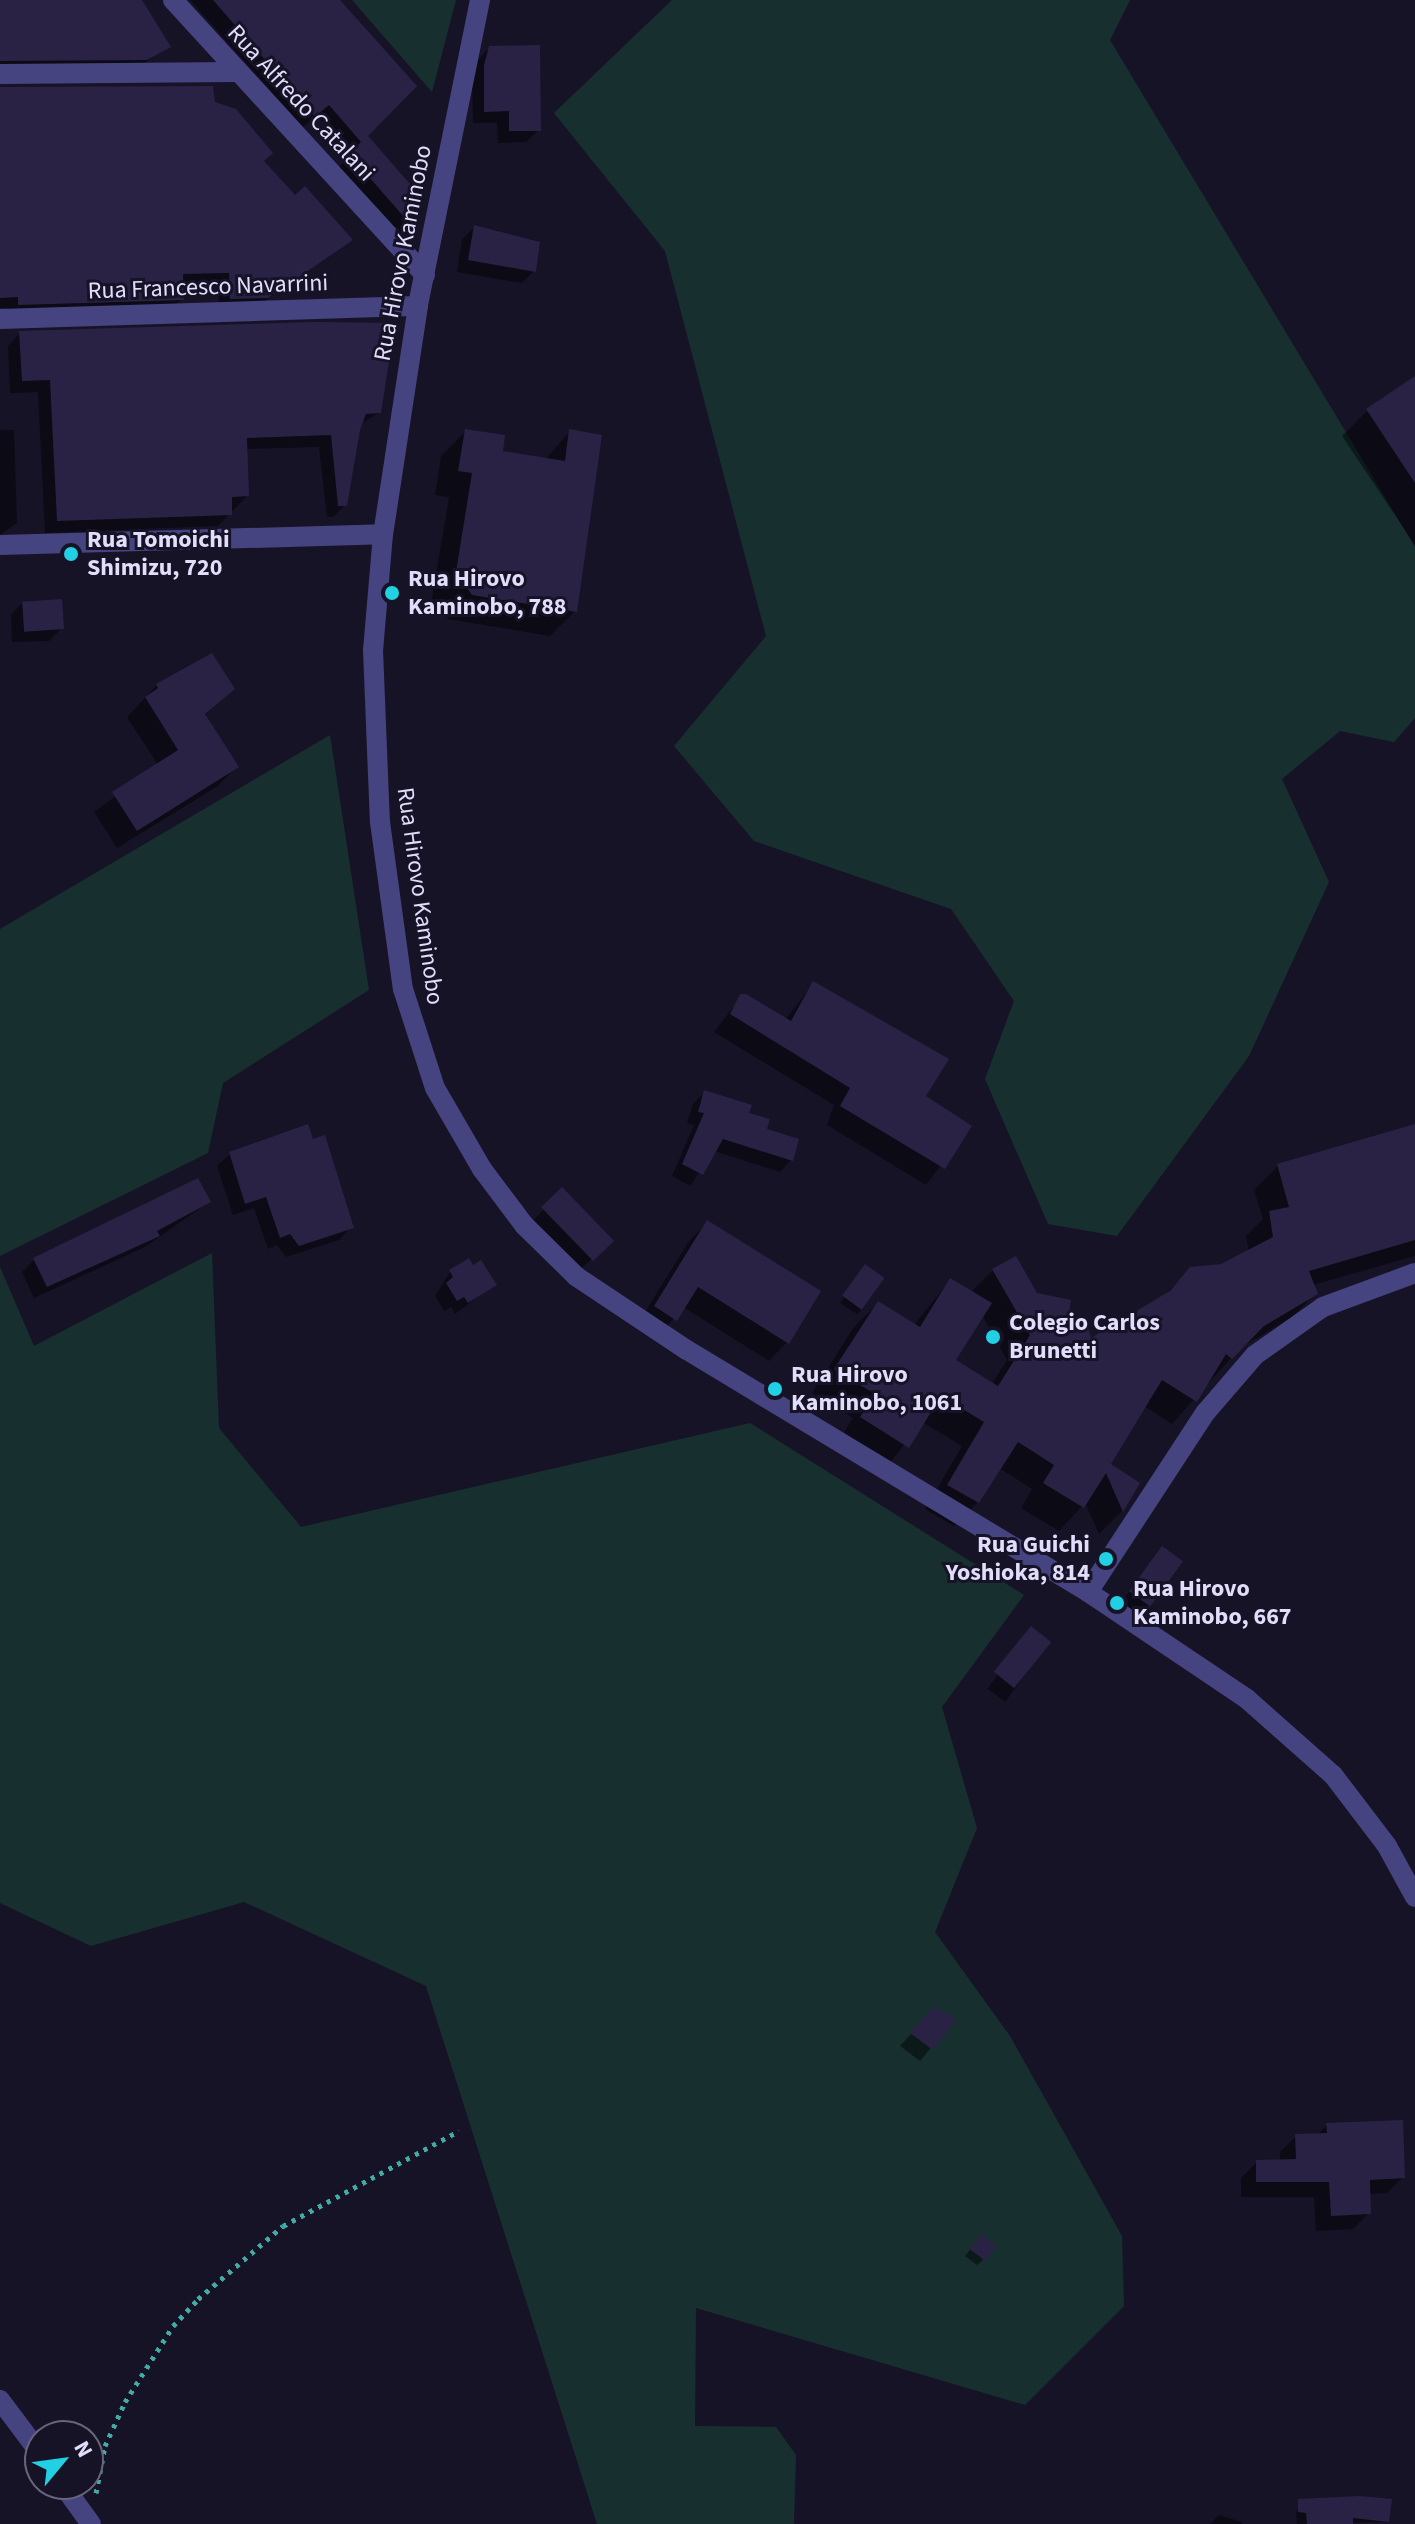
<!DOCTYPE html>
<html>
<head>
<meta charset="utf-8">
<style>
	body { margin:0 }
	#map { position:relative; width:1415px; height:2524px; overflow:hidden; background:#171327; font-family:"Source Sans 3",sans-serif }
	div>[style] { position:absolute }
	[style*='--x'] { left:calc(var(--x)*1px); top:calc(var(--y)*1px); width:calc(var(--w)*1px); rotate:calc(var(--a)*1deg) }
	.green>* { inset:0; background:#17302f }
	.shadow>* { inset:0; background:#0007; transform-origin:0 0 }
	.building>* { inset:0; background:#292245; transform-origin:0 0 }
	.path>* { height:5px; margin-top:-2.5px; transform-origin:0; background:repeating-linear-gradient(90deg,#40aca5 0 4px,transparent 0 10px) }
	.minor>* { height:20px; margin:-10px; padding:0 10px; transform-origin:10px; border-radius:10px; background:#464480 }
	.dots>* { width:22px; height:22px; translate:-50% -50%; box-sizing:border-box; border:4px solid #171327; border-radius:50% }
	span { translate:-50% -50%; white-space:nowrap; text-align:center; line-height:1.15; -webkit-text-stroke:6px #171327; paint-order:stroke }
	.street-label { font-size:24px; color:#e1ddfb }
	.poi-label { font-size:24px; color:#e1ddfb; font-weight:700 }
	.left { translate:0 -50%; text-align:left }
	.right { translate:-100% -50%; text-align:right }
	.north { position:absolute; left:24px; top:2420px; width:80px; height:80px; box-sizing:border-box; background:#171327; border:2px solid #68647c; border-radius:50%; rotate:61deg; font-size:22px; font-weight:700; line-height:32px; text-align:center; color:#e1ddfb }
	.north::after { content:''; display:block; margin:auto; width:28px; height:36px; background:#21d0e3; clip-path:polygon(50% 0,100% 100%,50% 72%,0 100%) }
</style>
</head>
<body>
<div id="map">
	<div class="green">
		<div style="clip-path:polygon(352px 0,456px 0,432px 92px)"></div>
		<div style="clip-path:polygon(672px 0,1130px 0,1110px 40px,1415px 547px,1415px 718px,1394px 742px,1340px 731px,1282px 779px,1329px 882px,1249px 1056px,1117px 1236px,1048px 1224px,985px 1079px,1014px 1001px,951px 909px,754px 841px,674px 746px,766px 636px,665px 251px,554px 113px)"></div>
		<div style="clip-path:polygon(330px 735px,369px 990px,223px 1083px,208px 1153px,0 1256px,0 929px)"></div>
		<div style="clip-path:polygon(212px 1253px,219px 1428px,301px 1527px,750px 1423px,1024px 1595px,942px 1707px,977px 1828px,935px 1932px,1010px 2036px,1122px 2236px,1124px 2306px,1025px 2405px,696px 2308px,695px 2426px,776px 2427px,796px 2455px,794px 2524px,597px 2524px,426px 1986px,244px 1902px,91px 1946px,0 1903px,0 1267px,34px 1346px)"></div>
	</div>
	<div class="shadow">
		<div style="clip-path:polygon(0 0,139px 0,168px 46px,134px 71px,0 72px)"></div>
		<div style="clip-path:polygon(190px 0,337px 0,365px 136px,415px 193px,409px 224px,399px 235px,339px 167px,351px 155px,317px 115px,303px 127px)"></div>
		<div style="clip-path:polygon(490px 47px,539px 130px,526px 142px,498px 143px,497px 123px,473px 123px,472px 79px,478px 60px)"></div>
		<div style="clip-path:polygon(0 89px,213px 103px,295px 198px,350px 240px,255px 308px,219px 310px,218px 283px,181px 285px,182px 299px,170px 311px,7px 316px,7px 308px,0 308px)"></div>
		<div style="clip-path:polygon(475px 227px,499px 231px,498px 237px,534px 271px,522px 283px,457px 272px,462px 239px)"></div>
		<div style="clip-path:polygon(20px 333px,380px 412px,359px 425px,345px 505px,333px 517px,327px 517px,319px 447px,245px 449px,247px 496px,218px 526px,45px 533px,38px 392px,10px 393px,8px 346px)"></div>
		<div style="clip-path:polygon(1415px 379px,1415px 545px,1342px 436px,1367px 411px)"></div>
		<div style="clip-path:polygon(0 430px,14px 430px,17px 523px,0 535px)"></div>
		<div style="clip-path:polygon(466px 431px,501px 453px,545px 460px,570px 431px,575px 611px,550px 636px,448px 619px,432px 598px,449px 497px,435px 495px,441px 456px)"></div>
		<div style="clip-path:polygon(23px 602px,62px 628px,49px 641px,12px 642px,11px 615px)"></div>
		<div style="clip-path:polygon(157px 685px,232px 689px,204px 716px,236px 767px,218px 786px,117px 848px,94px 812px,158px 765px,127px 717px)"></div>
		<div style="clip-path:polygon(813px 984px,923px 1097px,970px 1126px,926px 1185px,827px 1125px,834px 1105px,714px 1032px,741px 997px,785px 1020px)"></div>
		<div style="clip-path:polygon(704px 1093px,747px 1114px,791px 1160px,780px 1172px,714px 1151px,690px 1186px,672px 1176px,694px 1125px,687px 1123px,693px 1104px)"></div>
		<div style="clip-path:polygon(evenodd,1415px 1126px,1415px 1256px,1313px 1285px,1316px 1293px,1292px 1317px,1240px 1348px,1172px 1424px,1144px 1406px,1108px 1465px,1137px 1484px,1122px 1511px,1099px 1534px,1085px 1503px,1059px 1531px,1021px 1508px,1032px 1489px,999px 1468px,978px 1502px,954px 1526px,925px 1509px,962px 1446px,922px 1422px,884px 1470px,838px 1442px,853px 1418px,812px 1393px,854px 1327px,878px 1303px,914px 1325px,950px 1280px,971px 1292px,993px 1270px,1036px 1295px,1064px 1329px,1090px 1341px,1164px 1296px,1191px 1269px,1222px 1266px,1249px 1252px,1246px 1236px,1263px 1219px,1254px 1190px,1278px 1166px,1415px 1126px,982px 1315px,1007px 1360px,992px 1384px,954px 1361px,982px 1315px)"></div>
		<div style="clip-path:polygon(230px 1154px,351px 1227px,339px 1240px,286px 1257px,277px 1245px,268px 1249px,254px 1208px,233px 1215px,217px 1166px)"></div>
		<div style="clip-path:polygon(562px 1190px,599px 1253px,580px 1269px,532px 1222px)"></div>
		<div style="clip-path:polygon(209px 1202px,145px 1247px,34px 1298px,22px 1272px,34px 1260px)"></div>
		<div style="clip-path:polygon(707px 1223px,787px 1342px,769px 1361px,683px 1307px,657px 1338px,637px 1325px,689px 1241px)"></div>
		<div style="clip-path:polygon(450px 1272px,494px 1285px,455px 1314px,451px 1307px,444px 1311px,435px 1296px)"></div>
		<div style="clip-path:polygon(860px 1272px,862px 1309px,857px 1314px,840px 1303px)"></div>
		<div style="clip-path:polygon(1162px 1548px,1149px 1605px,1137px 1618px,1119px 1605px)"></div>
		<div style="left:1031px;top:1629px;width:22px;height:74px;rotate:36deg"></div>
		<div style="clip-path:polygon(953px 2021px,920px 2061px,900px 2046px,920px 2024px)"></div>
		<div style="clip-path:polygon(1327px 2125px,1403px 2177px,1387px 2193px,1368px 2194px,1369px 2213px,1353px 2229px,1316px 2231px,1314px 2197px,1241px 2197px,1241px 2178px,1257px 2162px,1280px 2162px,1280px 2152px,1296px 2136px,1317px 2135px)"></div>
		<div style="clip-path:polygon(976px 2242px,983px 2260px,977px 2265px,965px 2256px)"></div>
		<div style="clip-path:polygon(1307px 2501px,1387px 2522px,1297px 2524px,1296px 2512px)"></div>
		<div style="clip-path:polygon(1219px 2515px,1242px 2522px,1242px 2524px,1210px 2524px)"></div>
	</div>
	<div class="building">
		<div style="clip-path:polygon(0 0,142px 0,171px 47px,147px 60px,0 61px)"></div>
		<div style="clip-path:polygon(213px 0,340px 0,417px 86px,368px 136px,417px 192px,411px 225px,349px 154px,361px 142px,329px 105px,315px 117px)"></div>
		<div style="clip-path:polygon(540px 45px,541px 131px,509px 131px,509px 111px,484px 112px,484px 65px,489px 46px)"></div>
		<div style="clip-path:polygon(213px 86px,215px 102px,236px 109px,273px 153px,264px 161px,295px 195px,305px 186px,353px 240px,268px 298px,230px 299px,229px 273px,183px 274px,184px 300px,18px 305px,18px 297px,0 298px,0 87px)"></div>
		<div style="clip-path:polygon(474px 225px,540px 242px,536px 272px,468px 260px)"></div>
		<div style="clip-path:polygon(314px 322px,395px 323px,381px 413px,366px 414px,360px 430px,347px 506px,338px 506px,331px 435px,247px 438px,249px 496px,232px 497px,232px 515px,57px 521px,50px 380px,22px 381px,19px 331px)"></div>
		<div style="clip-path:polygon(1415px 376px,1415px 483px,1366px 409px)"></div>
		<div style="clip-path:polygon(465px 429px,505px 435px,503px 451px,565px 461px,569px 429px,602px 435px,577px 612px,472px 595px,456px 572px,472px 473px,458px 471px)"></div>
		<div style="left:62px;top:599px;width:30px;height:40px;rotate:86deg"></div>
		<div style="clip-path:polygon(212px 653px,235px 689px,205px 714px,239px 767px,137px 831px,112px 792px,178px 750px,145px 697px,158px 688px,156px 684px)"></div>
		<div style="clip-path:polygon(813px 981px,949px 1059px,926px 1096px,972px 1126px,945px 1169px,840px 1106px,850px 1088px,730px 1014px,740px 994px,746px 994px,791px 1021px)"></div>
		<div style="clip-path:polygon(704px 1090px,752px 1105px,749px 1113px,770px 1119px,767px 1129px,799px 1139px,793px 1161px,723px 1139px,703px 1175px,682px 1164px,704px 1113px,698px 1112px)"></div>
		<div style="clip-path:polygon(308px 1124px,313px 1139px,325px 1135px,354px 1228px,299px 1246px,290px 1234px,280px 1238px,266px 1197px,245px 1204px,229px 1152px)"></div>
		<div style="clip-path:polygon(1415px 1124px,1415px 1240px,1309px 1271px,1318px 1294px,1264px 1326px,1232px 1359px,1226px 1354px,1197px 1402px,1162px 1380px,1111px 1464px,1140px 1483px,1123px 1512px,1106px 1473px,1084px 1508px,1043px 1483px,1054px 1465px,1018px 1442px,979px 1503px,947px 1485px,984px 1422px,941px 1396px,909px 1448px,860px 1417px,875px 1394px,834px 1369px,878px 1301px,920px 1327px,950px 1278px,992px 1303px,956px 1360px,998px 1386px,1030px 1335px,992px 1269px,1016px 1256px,1037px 1293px,1071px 1300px,1067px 1326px,1085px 1319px,1091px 1338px,1170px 1291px,1190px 1267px,1221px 1264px,1273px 1237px,1269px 1211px,1289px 1207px,1277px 1164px)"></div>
		<div style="clip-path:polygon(198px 1178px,211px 1202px,157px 1231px,160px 1236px,47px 1287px,33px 1258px)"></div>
		<div style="left:562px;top:1187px;width:75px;height:29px;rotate:46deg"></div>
		<div style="clip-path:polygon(707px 1220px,821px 1291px,789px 1344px,698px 1287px,677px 1321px,654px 1306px)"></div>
		<div style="clip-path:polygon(469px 1258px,473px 1265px,481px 1260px,497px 1285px,468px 1303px,464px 1297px,457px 1301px,446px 1283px,453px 1277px,449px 1270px)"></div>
		<div style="left:865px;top:1264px;width:24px;height:39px;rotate:36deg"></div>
		<div style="left:1162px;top:1546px;width:26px;height:56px;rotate:36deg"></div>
		<div style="left:1031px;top:1626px;width:26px;height:59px;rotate:39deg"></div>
		<div style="clip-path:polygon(932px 2009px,940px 2009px,956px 2020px,933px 2050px,910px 2033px)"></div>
		<div style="clip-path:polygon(1403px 2120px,1405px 2178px,1370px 2180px,1371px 2214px,1331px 2216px,1329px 2182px,1256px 2182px,1256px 2160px,1296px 2159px,1295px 2134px,1327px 2133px,1326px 2123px)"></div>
		<div style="left:981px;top:2234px;width:19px;height:19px;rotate:36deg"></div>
		<div style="clip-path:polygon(1360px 2496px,1392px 2499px,1389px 2522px,1353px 2518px,1353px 2524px,1307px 2524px,1306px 2513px,1298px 2512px,1298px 2499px)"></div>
	</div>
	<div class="path">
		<div style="--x:96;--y:2493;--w:48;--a:-79.2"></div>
		<div style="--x:105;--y:2446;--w:48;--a:-65.6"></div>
		<div style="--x:125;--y:2402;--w:90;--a:-57.7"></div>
		<div style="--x:173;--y:2326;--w:37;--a:-47"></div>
		<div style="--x:198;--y:2299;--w:112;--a:-40.7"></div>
		<div style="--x:283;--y:2226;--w:200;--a:-28.4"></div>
	</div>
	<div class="minor">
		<div style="--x:173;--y:0;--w:373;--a:47.5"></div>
		<div style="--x:480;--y:0;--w:312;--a:101.5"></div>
		<div style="--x:418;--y:306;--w:231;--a:98.7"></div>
		<div style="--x:383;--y:534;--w:116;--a:94.9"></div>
		<div style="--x:373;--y:650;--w:172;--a:87.7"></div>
		<div style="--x:380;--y:822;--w:169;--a:82.2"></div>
		<div style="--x:403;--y:989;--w:104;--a:72.1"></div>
		<div style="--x:435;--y:1088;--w:94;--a:59.9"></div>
		<div style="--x:482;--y:1169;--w:70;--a:53.1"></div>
		<div style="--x:524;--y:1225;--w:74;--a:44.5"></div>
		<div style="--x:577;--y:1277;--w:132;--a:33.6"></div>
		<div style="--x:687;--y:1350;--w:468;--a:31.1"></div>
		<div style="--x:1088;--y:1592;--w:192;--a:33.9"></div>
		<div style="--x:1247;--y:1699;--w:115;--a:41.5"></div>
		<div style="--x:1333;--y:1775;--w:89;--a:52.7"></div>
		<div style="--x:1387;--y:1846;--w:58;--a:61.2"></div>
		<div style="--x:0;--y:74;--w:235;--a:-0.5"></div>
		<div style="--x:0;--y:319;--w:418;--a:-1.8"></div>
		<div style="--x:0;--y:545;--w:383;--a:-1.6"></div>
		<div style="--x:1088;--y:1592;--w:215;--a:-56.8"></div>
		<div style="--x:1206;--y:1412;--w:75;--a:-49.3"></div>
		<div style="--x:1255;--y:1355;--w:83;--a:-35.2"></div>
		<div style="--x:1323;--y:1307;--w:98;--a:-20.3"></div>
		<div style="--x:0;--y:2400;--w:66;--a:53"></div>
		<div style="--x:62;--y:2484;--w:49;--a:54.1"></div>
	</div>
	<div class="dots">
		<div style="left:71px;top:554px;background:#21d0e3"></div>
		<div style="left:392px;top:593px;background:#21d0e3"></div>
		<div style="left:993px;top:1337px;background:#21d0e3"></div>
		<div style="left:775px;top:1389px;background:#21d0e3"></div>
		<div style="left:1106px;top:1559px;background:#21d0e3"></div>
		<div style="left:1117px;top:1603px;background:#21d0e3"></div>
	</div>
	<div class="street-label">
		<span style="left:301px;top:103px;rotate:47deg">Rua Alfredo Catalani</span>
		<span style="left:403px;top:253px;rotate:-79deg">Rua Hirovo Kaminobo</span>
		<span style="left:208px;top:287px;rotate:-2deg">Rua Francesco Navarrini</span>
		<span style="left:420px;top:896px;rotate:82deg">Rua Hirovo Kaminobo</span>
	</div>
	<div class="poi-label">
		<span class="left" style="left:87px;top:554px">Rua Tomoichi<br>Shimizu, 720</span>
		<span class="left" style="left:408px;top:593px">Rua Hirovo<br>Kaminobo, 788</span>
		<span class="left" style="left:1009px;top:1337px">Colegio Carlos<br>Brunetti</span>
		<span class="left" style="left:791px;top:1389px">Rua Hirovo<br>Kaminobo, 1061</span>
		<span class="right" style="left:1090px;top:1559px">Rua Guichi<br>Yoshioka, 814</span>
		<span class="left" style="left:1133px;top:1603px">Rua Hirovo<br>Kaminobo, 667</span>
	</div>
	<div class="north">N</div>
</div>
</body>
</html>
